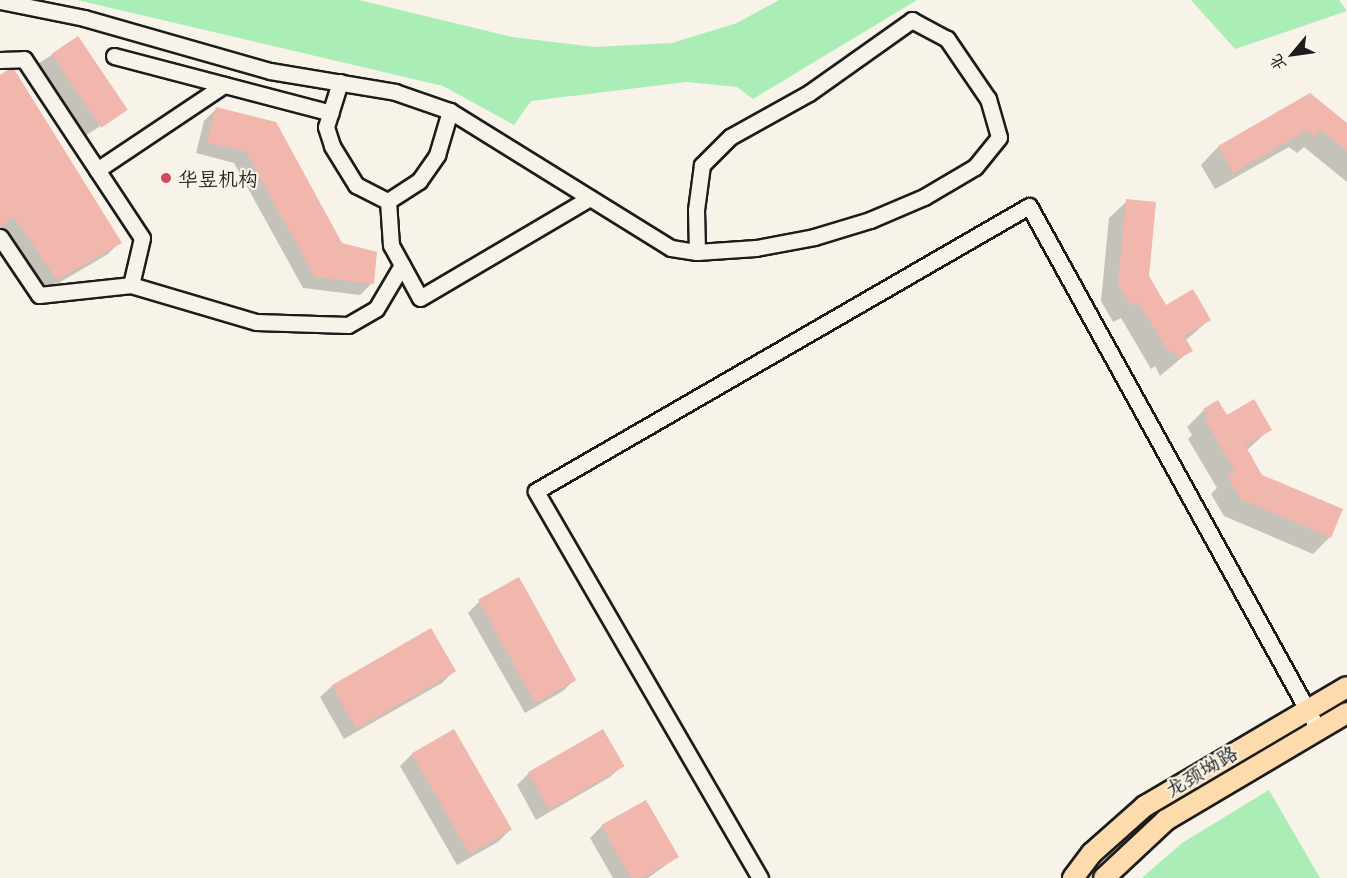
<!DOCTYPE html>
<html>
<head>
<meta charset="utf-8">
<style>
	body { margin:0 }
	#map { position:relative; width:1347px; height:878px; overflow:hidden; background:#f7f3e8; font-family:Mali,"LXGW WenKai TC",sans-serif }
	div>[style] { position:absolute }
	[style*='--x'] { left:calc(var(--x)*1px); top:calc(var(--y)*1px); width:calc(var(--w)*1px); rotate:calc(var(--a)*1deg) }
	.green>* { inset:0; background:#aaedb7 }
	.shadow>* { inset:0; background:#0003; transform-origin:0 0 }
	.building>* { inset:0; background:#f1b6ac; transform-origin:0 0 }
	.roads { filter:drop-shadow(2px 0 #1c1c1c) drop-shadow(-2px 0 #1c1c1c) drop-shadow(0 2px #1c1c1c) drop-shadow(0 -2px #1c1c1c) }
	.minor>* { height:15px; margin:-7.5px; padding:0 7.5px; transform-origin:7.5px; border-radius:7.5px; background:#f7f3e8 }
	.major>* { height:20px; margin:-10px; padding:0 10px; transform-origin:10px; border-radius:10px; background:#fedbac }
	.dots>* { width:16px; height:16px; translate:-50% -50%; box-sizing:border-box; border:3px solid #f7f3e8; border-radius:50% }
	span { translate:-50% -50%; white-space:nowrap; text-align:center; line-height:1.15; -webkit-text-stroke:4.5px #f7f3e8; paint-order:stroke }
	.poi-label { font-size:20px; color:#1c1c1c }
	.left { translate:0 -50%; text-align:left }
	.street-label { font-size:20px; color:#1c1c1c }
	.north { position:absolute; left:1263px; top:24px; width:60px; height:60px; -webkit-text-stroke:4px #f7f3e8; paint-order:stroke; rotate:241deg; font-size:16px; font-weight:700; line-height:24px; text-align:center; color:#1c1c1c }
	.north::after { content:''; display:block; margin:auto; width:21px; height:27px; background:#1c1c1c; clip-path:polygon(50% 0,100% 100%,50% 72%,0 100%) }
</style>
</head>
<body>
<div id="map">
	<div class="green">
		<div style="clip-path:polygon(77px 0,359px 0,512px 37px,594px 47px,672px 43px,737px 23px,779px 0,917px 0,753px 99px,737px 87px,686px 82px,531px 101px,514px 125px,443px 86px)"></div>
		<div style="clip-path:polygon(1191px 0,1339px 0,1347px 11px,1235px 49px)"></div>
		<div style="clip-path:polygon(1269px 790px,1320px 878px,1142px 878px,1182px 843px)"></div>
	</div>
	<div class="shadow">
		<div style="left:78px;top:38px;width:86px;height:47px;rotate:57deg"></div>
		<div style="clip-path:polygon(0 77px,120px 242px,108px 254px,45px 291px,0 229px)"></div>
		<div style="clip-path:polygon(1310px 95px,1347px 125px,1347px 182px,1304px 147px,1297px 153px,1289px 147px,1215px 189px,1201px 165px,1218px 147px)"></div>
		<div style="clip-path:polygon(216px 109px,372px 283px,360px 295px,303px 288px,234px 163px,196px 153px,204px 121px)"></div>
		<div style="clip-path:polygon(1127px 201px,1147px 277px,1165px 307px,1209px 320px,1185px 341px,1191px 350px,1160px 376px,1155px 366px,1151px 369px,1121px 318px,1113px 322px,1101px 301px,1109px 218px)"></div>
		<div style="clip-path:polygon(1204px 410px,1270px 429px,1246px 451px,1261px 476px,1330px 537px,1313px 554px,1224px 516px,1211px 494px,1217px 488px,1188px 439px,1192px 435px,1187px 427px)"></div>
		<div style="clip-path:polygon(479px 602px,575px 679px,563px 691px,525px 713px,468px 613px)"></div>
		<div style="clip-path:polygon(454px 671px,442px 683px,344px 739px,320px 697px,332px 686px)"></div>
		<div style="clip-path:polygon(412px 754px,510px 830px,498px 842px,457px 865px,400px 766px)"></div>
		<div style="clip-path:polygon(622px 766px,610px 777px,536px 820px,517px 785px,528px 774px)"></div>
		<div style="clip-path:polygon(645px 802px,677px 857px,648px 878px,613px 878px,590px 838px,602px 826px)"></div>
	</div>
	<div class="building">
		<div style="left:78px;top:36px;width:89px;height:32px;rotate:56deg"></div>
		<div style="clip-path:polygon(9px 69px,14px 69px,122px 243px,57px 280px,14px 217px,0 227px,0 75px)"></div>
		<div style="clip-path:polygon(1310px 93px,1347px 123px,1347px 151px,1321px 130px,1315px 137px,1307px 130px,1233px 173px,1218px 146px)"></div>
		<div style="clip-path:polygon(216px 107px,276px 122px,342px 243px,377px 252px,374px 284px,315px 277px,246px 152px,207px 142px)"></div>
		<div style="clip-path:polygon(1126px 199px,1156px 202px,1149px 276px,1166px 305px,1193px 289px,1211px 320px,1184px 336px,1193px 351px,1178px 359px,1173px 350px,1169px 353px,1138px 302px,1131px 306px,1118px 283px)"></div>
		<div style="clip-path:polygon(1254px 399px,1272px 430px,1245px 445px,1262px 475px,1343px 509px,1331px 538px,1241px 499px,1227px 476px,1235px 471px,1205px 420px,1209px 418px,1203px 409px,1218px 400px,1227px 415px)"></div>
		<div style="left:519px;top:577px;width:118px;height:47px;rotate:61deg"></div>
		<div style="left:431px;top:628px;width:50px;height:115px;rotate:60deg"></div>
		<div style="left:454px;top:729px;width:116px;height:49px;rotate:60deg"></div>
		<div style="left:603px;top:729px;width:43px;height:87px;rotate:60deg"></div>
		<div style="clip-path:polygon(646px 800px,679px 857px,642px 878px,631px 878px,601px 825px)"></div>
	</div>
	<div class="roads">
		<div class="minor">
			<div style="--x:0;--y:1;--w:86;--a:11.4"></div>
			<div style="--x:84;--y:18;--w:193;--a:15.9"></div>
			<div style="--x:270;--y:71;--w:127;--a:9.5"></div>
			<div style="--x:395;--y:92;--w:58;--a:19.1"></div>
			<div style="--x:450;--y:111;--w:260;--a:31.8"></div>
			<div style="--x:671;--y:248;--w:26;--a:9"></div>
			<div style="--x:697;--y:252;--w:59;--a:-3.9"></div>
			<div style="--x:756;--y:248;--w:59;--a:-10.7"></div>
			<div style="--x:814;--y:237;--w:59;--a:-16.9"></div>
			<div style="--x:870;--y:220;--w:59;--a:-23.1"></div>
			<div style="--x:924;--y:197;--w:59;--a:-30.5"></div>
			<div style="--x:975;--y:167;--w:38;--a:-51"></div>
			<div style="--x:999;--y:137;--w:40;--a:-106"></div>
			<div style="--x:988;--y:99;--w:73;--a:-124.3"></div>
			<div style="--x:947;--y:39;--w:40;--a:-152"></div>
			<div style="--x:912;--y:20;--w:126;--a:144.7"></div>
			<div style="--x:809;--y:93;--w:90;--a:150.9"></div>
			<div style="--x:730;--y:137;--w:40;--a:135"></div>
			<div style="--x:702;--y:165;--w:45;--a:97.6"></div>
			<div style="--x:696;--y:210;--w:42;--a:88.6"></div>
			<div style="--x:114;--y:56;--w:224;--a:14.7"></div>
			<div style="--x:0;--y:60;--w:24;--a:-2"></div>
			<div style="--x:24;--y:59;--w:214;--a:56.6"></div>
			<div style="--x:142;--y:238;--w:48;--a:103.2"></div>
			<div style="--x:340;--y:82;--w:47;--a:107.3"></div>
			<div style="--x:326;--y:127;--w:20;--a:72"></div>
			<div style="--x:332;--y:146;--w:46;--a:58.4"></div>
			<div style="--x:356;--y:185;--w:36;--a:27"></div>
			<div style="--x:388;--y:201;--w:37;--a:-33"></div>
			<div style="--x:419;--y:181;--w:32;--a:-55"></div>
			<div style="--x:437;--y:155;--w:46;--a:-73.5"></div>
			<div style="--x:97;--y:170;--w:153;--a:-33.8"></div>
			<div style="--x:388;--y:201;--w:44;--a:86.1"></div>
			<div style="--x:391;--y:245;--w:60;--a:61.3"></div>
			<div style="--x:420;--y:298;--w:197;--a:-30.5"></div>
			<div style="--x:0;--y:237;--w:70;--a:56.1"></div>
			<div style="--x:39;--y:295;--w:93;--a:-6.2"></div>
			<div style="--x:131;--y:285;--w:130;--a:16.5"></div>
			<div style="--x:256;--y:322;--w:92;--a:1.9"></div>
			<div style="--x:348;--y:325;--w:32;--a:-30"></div>
			<div style="--x:376;--y:309;--w:51;--a:-59.4"></div>
			<div style="--x:760;--y:878;--w:447;--a:-120.1"></div>
			<div style="--x:536;--y:491;--w:569;--a:-30.03"></div>
			<div style="--x:1029;--y:206;--w:598;--a:61.08"></div>
		</div>
		<div class="major">
			<div style="--x:1073;--y:878;--w:31;--a:-53"></div>
			<div style="--x:1092;--y:853;--w:71;--a:-41.6"></div>
			<div style="--x:1145;--y:806;--w:234;--a:-30.5"></div>
			<div style="--x:1104;--y:878;--w:85;--a:-43.1"></div>
			<div style="--x:1166;--y:820;--w:210;--a:-30.6"></div>
		</div>
	</div>
	<div class="dots">
		<div style="left:166px;top:178px;background:#d1495b"></div>
	</div>
	<div class="poi-label">
		<span class="left" style="left:178px;top:178px">华昱机构</span>
	</div>
	<div class="street-label">
		<span style="left:1201px;top:771px;rotate:-31deg">龙颈坳路</span>
	</div>
	<div class="north">北</div>
</div>
</body>
</html>
